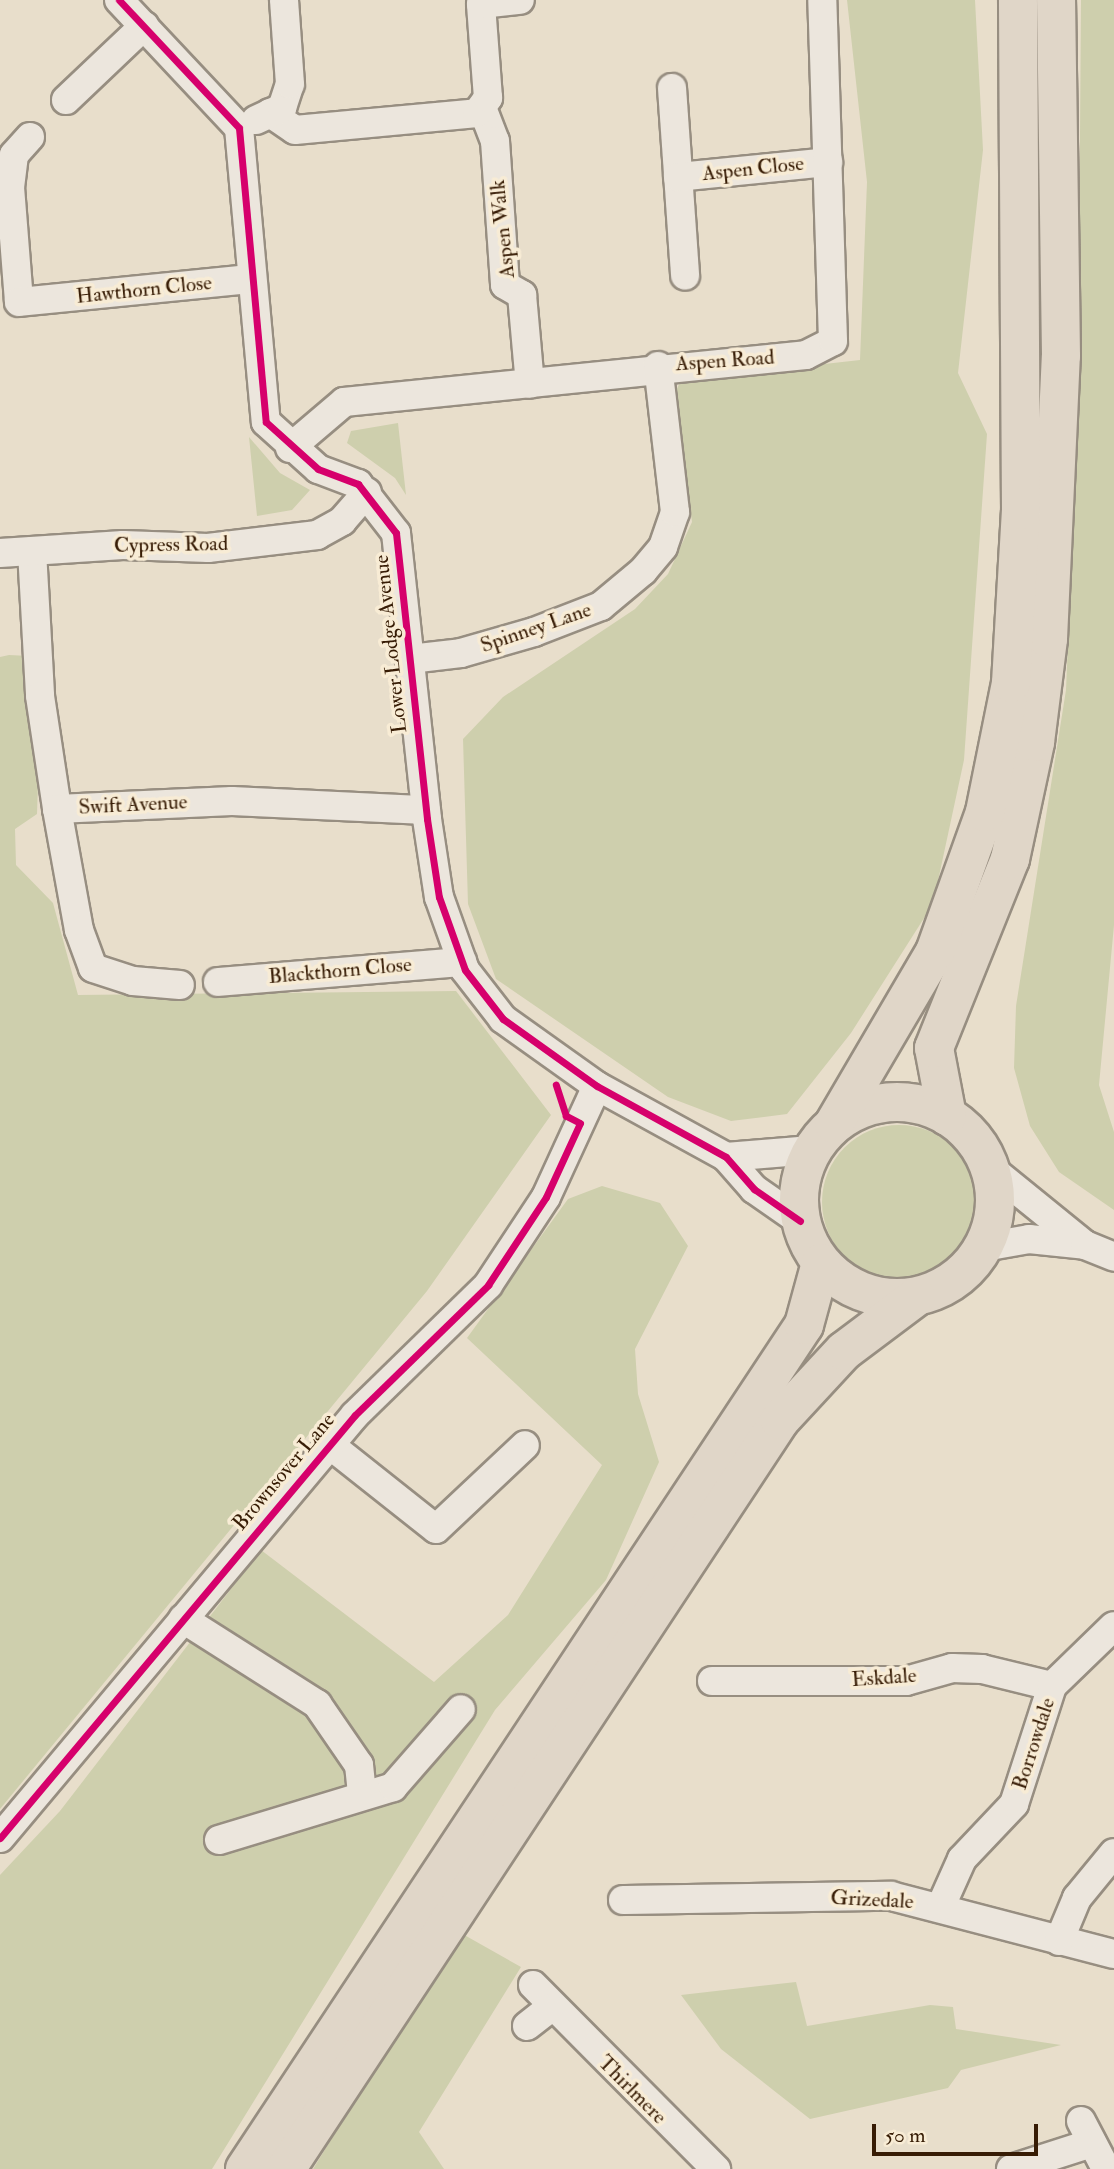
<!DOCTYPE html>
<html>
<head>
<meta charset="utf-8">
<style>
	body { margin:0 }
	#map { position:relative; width:1114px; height:2169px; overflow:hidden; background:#e8decb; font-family:"IM FELL Double Pica",serif }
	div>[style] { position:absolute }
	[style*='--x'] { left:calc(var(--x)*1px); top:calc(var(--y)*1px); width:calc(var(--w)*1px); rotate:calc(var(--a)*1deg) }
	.green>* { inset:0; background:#cecfad }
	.round { border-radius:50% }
	.roads { filter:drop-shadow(2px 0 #978e81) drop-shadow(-2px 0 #978e81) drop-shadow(0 2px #978e81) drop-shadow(0 -2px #978e81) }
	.minor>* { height:28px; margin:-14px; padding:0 14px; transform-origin:14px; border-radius:14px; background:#ece6dd }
	.highway>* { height:38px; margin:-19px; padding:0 19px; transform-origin:19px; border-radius:19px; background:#e0d6c8 }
	.highway>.ring { margin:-19px; padding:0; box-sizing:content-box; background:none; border:38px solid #e0d6c8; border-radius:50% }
	.cycleway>* { height:7px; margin:-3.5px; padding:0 3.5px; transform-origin:3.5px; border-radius:3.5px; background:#d6006c }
	span { translate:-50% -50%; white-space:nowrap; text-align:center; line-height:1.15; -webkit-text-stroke:7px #f8ecd5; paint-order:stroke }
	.street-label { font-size:21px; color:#371c05 }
	.scale { position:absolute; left:872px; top:2124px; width:166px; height:32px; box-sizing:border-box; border:4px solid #371c05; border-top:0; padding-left:9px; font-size:21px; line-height:24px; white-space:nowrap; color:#371c05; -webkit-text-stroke:5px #f8ecd5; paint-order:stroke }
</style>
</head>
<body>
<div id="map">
	<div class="green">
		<div style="clip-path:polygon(847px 0,975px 0,983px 150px,958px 373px,987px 434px,964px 760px,933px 904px,851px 1033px,787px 1114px,731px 1121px,668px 1097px,496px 979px,468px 904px,463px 739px,503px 697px,635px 609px,668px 574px,692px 522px,676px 391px,681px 380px,860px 360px,867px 182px)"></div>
		<div style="clip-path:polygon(1081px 0,1114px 0,1114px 925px,1099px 1085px,1114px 1132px,1114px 1210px,1059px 1172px,1030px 1126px,1014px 1068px,1016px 1006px,1066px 690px,1078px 404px)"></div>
		<div style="clip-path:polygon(398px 423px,406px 495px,395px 478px,347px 443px,351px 431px)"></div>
		<div style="clip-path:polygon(249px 437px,280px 473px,310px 490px,292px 510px,257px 516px)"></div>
		<div style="clip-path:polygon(9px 655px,29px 656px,38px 783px,37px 814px,15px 829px,16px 865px,53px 903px,78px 995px,456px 991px,551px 1115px,427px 1291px,0 1809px,0 657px)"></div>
		<div class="round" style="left:822px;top:1125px;width:154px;height:154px"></div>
		<div style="clip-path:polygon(602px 1186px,660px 1203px,688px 1246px,635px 1349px,638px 1394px,659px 1462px,606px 1580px,495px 1710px,212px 2169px,0 2169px,0 1875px,60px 1811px,261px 1550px,434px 1682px,508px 1615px,602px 1465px,467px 1338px,568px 1199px)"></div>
		<div style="clip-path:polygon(459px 1932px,521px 1967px,419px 2132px,444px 2169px,313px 2169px)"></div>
		<div style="clip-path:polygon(796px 1982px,807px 2026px,930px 2005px,953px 2007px,956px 2029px,1061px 2045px,961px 2070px,948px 2088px,810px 2119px,721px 2049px,681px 1995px)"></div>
	</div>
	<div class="roads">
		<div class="minor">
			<div style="--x:119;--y:0;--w:175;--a:46.8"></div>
			<div style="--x:239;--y:128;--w:295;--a:84.8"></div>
			<div style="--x:266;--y:422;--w:70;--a:42.1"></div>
			<div style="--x:318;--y:469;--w:43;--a:20.6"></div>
			<div style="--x:358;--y:484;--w:62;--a:52.2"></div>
			<div style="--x:396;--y:533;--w:288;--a:83.8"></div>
			<div style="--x:427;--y:819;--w:79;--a:81.3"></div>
			<div style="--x:439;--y:897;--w:77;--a:70.4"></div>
			<div style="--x:465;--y:970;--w:62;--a:52.2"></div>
			<div style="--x:503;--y:1019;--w:115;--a:35.5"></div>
			<div style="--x:597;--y:1086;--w:147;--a:28.8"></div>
			<div style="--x:726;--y:1157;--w:43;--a:48.8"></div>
			<div style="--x:754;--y:1189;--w:56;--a:34.8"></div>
			<div style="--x:672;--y:88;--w:188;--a:86"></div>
			<div style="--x:66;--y:100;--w:108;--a:-43.5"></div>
			<div style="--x:483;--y:110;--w:33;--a:69"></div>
			<div style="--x:495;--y:141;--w:144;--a:86"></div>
			<div style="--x:505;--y:285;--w:20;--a:30"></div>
			<div style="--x:522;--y:295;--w:89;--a:84.9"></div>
			<div style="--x:270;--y:113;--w:30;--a:34"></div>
			<div style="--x:295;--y:130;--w:183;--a:-5.3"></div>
			<div style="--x:477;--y:113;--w:19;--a:-54"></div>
			<div style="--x:488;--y:98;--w:94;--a:-94.3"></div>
			<div style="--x:481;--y:4;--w:39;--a:-6"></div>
			<div style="--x:256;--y:120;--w:29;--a:-25"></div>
			<div style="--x:282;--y:108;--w:25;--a:-72"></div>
			<div style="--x:290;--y:84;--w:84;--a:-94.1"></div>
			<div style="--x:30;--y:137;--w:24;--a:132"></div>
			<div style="--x:14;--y:155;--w:32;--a:97"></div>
			<div style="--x:10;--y:187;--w:115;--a:85.5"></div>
			<div style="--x:19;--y:302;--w:233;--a:-5.7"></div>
			<div style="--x:678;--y:177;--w:151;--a:-5.7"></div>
			<div style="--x:290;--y:448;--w:71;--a:-40.4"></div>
			<div style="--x:344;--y:402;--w:464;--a:-5.8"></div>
			<div style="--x:806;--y:355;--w:30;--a:-27"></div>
			<div style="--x:833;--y:341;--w:341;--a:-91.8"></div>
			<div style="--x:32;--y:551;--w:145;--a:86.8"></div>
			<div style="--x:40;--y:696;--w:114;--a:81.4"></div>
			<div style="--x:57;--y:809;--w:175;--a:-2.6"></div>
			<div style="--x:232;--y:801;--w:194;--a:2.7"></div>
			<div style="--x:0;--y:553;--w:123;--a:-3.7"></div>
			<div style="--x:123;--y:545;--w:85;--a:2"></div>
			<div style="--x:208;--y:548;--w:110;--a:-6.8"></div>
			<div style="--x:317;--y:535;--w:29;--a:-29"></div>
			<div style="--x:342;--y:521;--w:38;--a:-49"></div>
			<div style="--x:410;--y:659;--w:51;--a:-6.7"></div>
			<div style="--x:461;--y:653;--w:76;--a:-16"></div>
			<div style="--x:534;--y:632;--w:72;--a:-21.2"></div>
			<div style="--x:601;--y:606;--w:55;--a:-39.8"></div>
			<div style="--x:643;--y:571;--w:31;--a:-50"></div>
			<div style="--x:663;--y:547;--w:37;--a:-71"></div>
			<div style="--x:675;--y:512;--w:147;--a:-96.6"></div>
			<div style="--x:57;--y:809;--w:123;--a:79.7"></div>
			<div style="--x:79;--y:930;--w:40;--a:69.8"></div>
			<div style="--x:93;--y:968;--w:42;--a:18"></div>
			<div style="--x:133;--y:981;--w:47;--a:4.9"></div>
			<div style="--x:218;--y:982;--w:245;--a:-4.7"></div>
			<div style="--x:726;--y:1157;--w:86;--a:-4.7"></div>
			<div style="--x:990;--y:1168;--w:122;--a:39"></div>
			<div style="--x:984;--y:1247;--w:46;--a:-10.1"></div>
			<div style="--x:1029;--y:1239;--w:56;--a:6.1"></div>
			<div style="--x:1085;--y:1245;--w:31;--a:22"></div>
			<div style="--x:330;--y:1445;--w:135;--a:38.4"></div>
			<div style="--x:436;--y:1529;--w:122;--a:-43.3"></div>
			<div style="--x:183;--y:1619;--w:159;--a:32.4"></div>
			<div style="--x:317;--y:1704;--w:74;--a:55.5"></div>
			<div style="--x:359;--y:1765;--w:29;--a:84"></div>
			<div style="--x:712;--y:1681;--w:194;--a:0"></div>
			<div style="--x:906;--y:1681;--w:48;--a:-15.8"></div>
			<div style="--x:952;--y:1668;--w:30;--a:2"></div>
			<div style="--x:982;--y:1669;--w:72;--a:13.7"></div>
			<div style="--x:0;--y:1838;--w:552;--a:-50"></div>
			<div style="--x:355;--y:1415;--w:186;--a:-44.3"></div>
			<div style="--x:488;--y:1285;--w:105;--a:-56.6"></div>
			<div style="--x:546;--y:1197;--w:122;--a:-65.3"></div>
			<div style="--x:219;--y:1840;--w:182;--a:-16.9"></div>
			<div style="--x:393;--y:1787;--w:103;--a:-48.9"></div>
			<div style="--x:623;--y:1900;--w:268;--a:-0.9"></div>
			<div style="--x:891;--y:1896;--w:230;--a:14.6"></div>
			<div style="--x:941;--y:1906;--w:51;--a:-65.9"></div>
			<div style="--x:962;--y:1859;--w:76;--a:-46.6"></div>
			<div style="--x:1014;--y:1804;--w:124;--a:-72.1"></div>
			<div style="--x:1052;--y:1686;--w:86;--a:-44.1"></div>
			<div style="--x:1059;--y:1941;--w:47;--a:-67.3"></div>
			<div style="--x:1077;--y:1898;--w:58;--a:-50.6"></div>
			<div style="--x:533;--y:1985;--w:260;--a:45.2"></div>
			<div style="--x:527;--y:2026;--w:29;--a:-38"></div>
			<div style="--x:1081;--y:2121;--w:52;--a:62.4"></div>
			<div style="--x:1011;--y:2169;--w:85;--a:-17.8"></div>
		</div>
		<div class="highway">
			<div class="ring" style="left:799px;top:1102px;width:158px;height:158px"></div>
			<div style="--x:947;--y:1116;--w:69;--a:-100.8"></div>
			<div style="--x:934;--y:1048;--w:204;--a:-68.1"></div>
			<div style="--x:1010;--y:859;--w:120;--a:-77.9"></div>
			<div style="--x:1035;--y:742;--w:104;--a:-82.8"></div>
			<div style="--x:1048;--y:639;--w:283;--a:-87.4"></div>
			<div style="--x:1061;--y:356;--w:356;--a:-90.8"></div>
			<div style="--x:834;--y:1124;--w:199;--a:-59.6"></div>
			<div style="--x:935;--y:952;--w:149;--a:-70.3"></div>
			<div style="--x:985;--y:812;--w:132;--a:-78.6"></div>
			<div style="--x:1011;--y:683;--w:173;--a:-86.7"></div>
			<div style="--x:1021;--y:510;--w:510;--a:-90.34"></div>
			<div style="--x:245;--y:2169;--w:1012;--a:-56.48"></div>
			<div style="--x:804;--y:1325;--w:64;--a:-74.7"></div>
			<div style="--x:286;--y:2169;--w:897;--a:-56.59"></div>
			<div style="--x:780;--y:1420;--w:94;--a:-47.2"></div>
			<div style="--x:844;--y:1351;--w:90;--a:-36.9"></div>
		</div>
	</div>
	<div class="cycleway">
		<div style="--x:119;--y:0;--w:175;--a:46.8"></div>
		<div style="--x:239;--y:128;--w:295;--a:84.8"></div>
		<div style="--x:266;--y:422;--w:70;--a:42.1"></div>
		<div style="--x:318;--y:469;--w:43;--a:20.6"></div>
		<div style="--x:358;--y:484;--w:62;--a:52.2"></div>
		<div style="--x:396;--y:533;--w:288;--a:83.8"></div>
		<div style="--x:427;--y:819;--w:79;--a:81.3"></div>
		<div style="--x:439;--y:897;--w:77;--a:70.4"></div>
		<div style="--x:465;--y:970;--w:62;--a:52.2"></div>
		<div style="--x:503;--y:1019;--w:115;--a:35.5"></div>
		<div style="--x:597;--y:1086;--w:147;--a:28.8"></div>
		<div style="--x:726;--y:1157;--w:43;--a:48.8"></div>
		<div style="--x:754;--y:1189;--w:56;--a:34.8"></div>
		<div style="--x:0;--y:1838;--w:552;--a:-50"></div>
		<div style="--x:355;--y:1415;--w:186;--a:-44.3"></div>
		<div style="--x:488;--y:1285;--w:105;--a:-56.6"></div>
		<div style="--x:546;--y:1197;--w:81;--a:-65.3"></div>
		<div style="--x:580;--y:1123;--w:16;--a:-153"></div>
		<div style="--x:566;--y:1116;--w:33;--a:-108"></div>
	</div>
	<div class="street-label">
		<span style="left:753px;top:169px;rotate:-6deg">Aspen Close</span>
		<span style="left:503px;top:229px;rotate:-96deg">Aspen Walk</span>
		<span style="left:144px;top:290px;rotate:-6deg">Hawthorn Close</span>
		<span style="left:725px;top:361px;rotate:-4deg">Aspen Road</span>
		<span style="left:171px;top:545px;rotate:-1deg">Cypress Road</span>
		<span style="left:536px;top:628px;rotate:-19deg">Spinney Lane</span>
		<span style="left:391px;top:644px;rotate:-96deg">Lower Lodge Avenue</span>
		<span style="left:133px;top:805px;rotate:-3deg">Swift Avenue</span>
		<span style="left:340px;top:971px;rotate:-5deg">Blackthorn Close</span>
		<span style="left:284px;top:1472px;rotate:-50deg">Brownsover Lane</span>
		<span style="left:884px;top:1678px;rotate:-4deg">Eskdale</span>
		<span style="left:1034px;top:1744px;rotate:-72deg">Borrowdale</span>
		<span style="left:872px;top:1900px;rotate:3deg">Grizedale</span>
		<span style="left:632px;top:2090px;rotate:45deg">Thirlmere</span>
	</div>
	<div class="scale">50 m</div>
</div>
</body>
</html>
